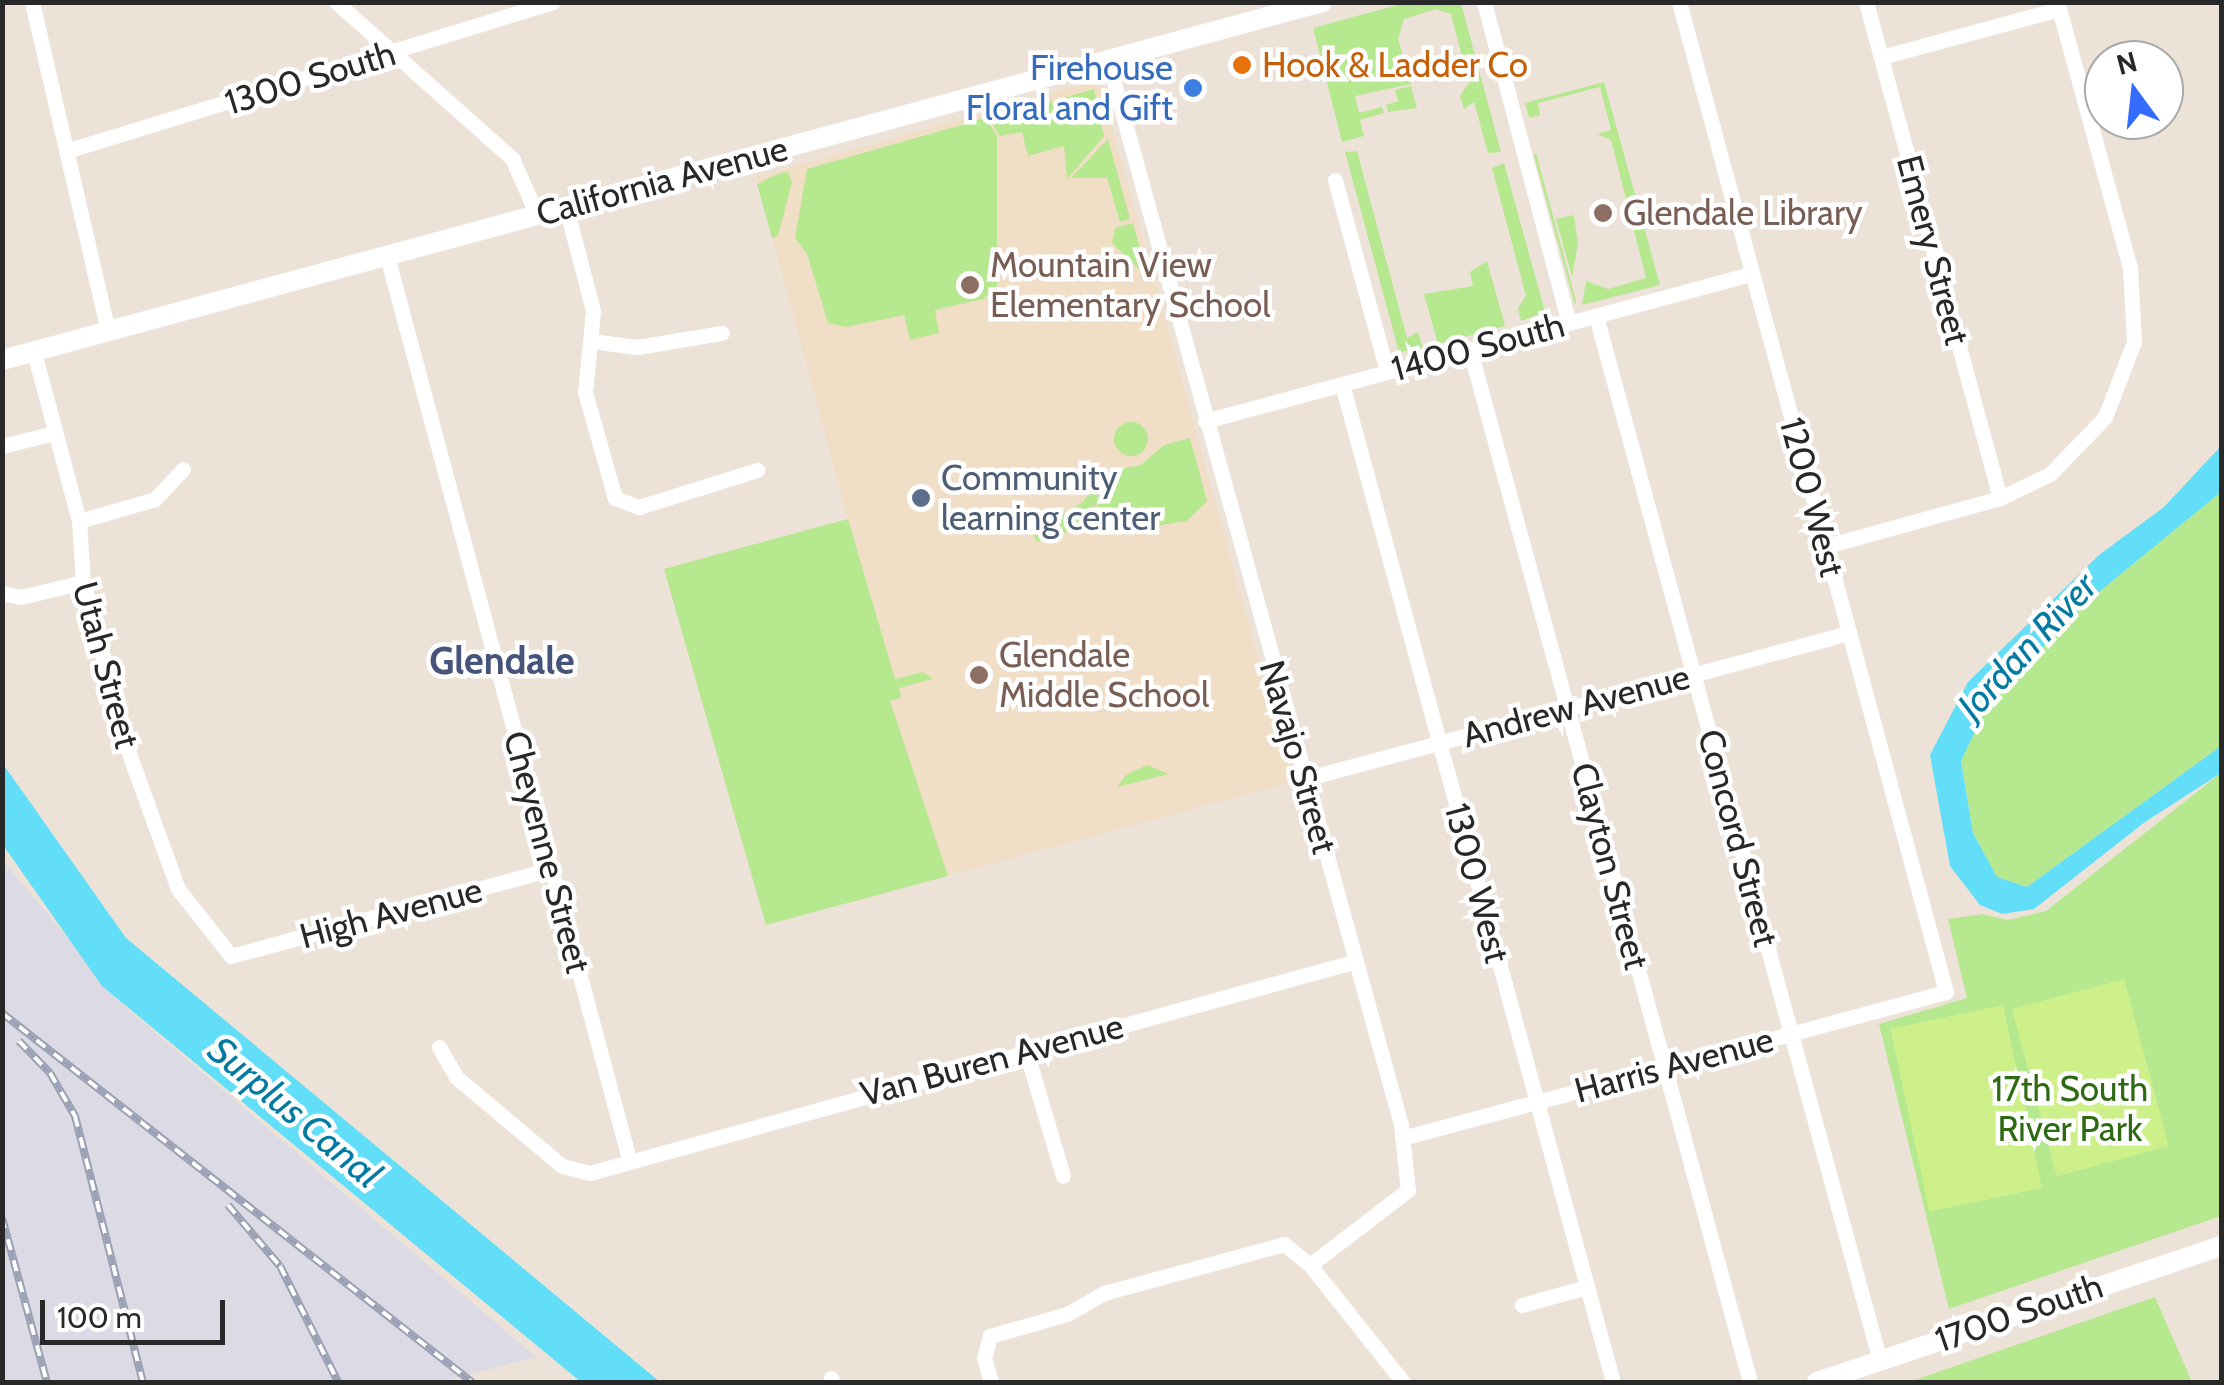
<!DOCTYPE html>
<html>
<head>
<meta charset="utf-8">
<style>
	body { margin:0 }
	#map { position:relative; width:2224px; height:1385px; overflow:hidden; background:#ece2d8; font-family:Cabin,sans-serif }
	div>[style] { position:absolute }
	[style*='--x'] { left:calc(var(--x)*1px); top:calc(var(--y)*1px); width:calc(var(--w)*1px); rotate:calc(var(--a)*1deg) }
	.industrial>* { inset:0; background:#dcdae4 }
	.education>* { inset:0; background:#f0dec6 }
	.green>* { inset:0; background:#b6e890 }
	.round { border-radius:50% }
	.pitch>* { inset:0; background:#cef08a; transform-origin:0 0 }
	.water>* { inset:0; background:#62def8 }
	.street>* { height:15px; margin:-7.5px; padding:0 7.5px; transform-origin:7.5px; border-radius:7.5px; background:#fff }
	.secondary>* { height:20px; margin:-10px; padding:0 10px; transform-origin:10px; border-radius:10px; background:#fff }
	.rail>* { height:8px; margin-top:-4px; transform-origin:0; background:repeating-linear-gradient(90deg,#fff 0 11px,#9ba1b5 0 22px); box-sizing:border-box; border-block:2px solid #9ba1b5 }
	.dots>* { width:28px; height:28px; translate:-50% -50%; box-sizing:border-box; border:5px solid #fff; border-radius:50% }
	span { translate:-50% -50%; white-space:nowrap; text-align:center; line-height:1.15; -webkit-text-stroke:9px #fff; paint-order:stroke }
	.food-label { font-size:35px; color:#c56008 }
	.left { translate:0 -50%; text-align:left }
	.shop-label { font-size:35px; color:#366cbe }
	.right { translate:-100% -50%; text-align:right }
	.street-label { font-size:35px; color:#282828 }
	.education-label { font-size:35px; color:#785e54 }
	.service-label { font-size:35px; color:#4e5e75 }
	.park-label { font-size:35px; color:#2e6a14 }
	.water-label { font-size:38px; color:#037aa2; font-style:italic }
	.neighbourhood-label { font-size:38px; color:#46547c; font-weight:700 }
	.frame { position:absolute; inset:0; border:5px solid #282828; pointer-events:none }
	.north { position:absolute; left:2084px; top:40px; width:100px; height:100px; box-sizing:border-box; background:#fff; border:2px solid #a9a9a9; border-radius:50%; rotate:345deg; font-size:28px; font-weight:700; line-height:40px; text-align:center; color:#282828 }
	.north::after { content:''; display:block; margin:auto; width:35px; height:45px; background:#336cff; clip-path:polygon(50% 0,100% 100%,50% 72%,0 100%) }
	.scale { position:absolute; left:40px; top:1300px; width:185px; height:45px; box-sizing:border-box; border:5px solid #282828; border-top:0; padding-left:12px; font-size:30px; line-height:35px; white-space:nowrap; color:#282828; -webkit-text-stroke:8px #fff; paint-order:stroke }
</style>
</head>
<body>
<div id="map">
	<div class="industrial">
		<div style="clip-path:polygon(2px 859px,124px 1006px,536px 1357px,441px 1382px,3px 1382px)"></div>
	</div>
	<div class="education">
		<div style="clip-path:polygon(1099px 80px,1292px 782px,766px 925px,664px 569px,848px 519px,756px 177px)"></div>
	</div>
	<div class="green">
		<div style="clip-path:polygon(1408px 2px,1461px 3px,1501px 152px,1488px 153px,1474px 102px,1464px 109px,1460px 96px,1469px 83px,1451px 14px,1436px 9px,1404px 19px,1398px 39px,1411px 84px,1355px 96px,1359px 113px,1382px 107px,1384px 113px,1360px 120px,1364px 136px,1342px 142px,1313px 28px)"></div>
		<div style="clip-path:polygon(1604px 82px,1660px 285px,1582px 305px,1586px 281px,1608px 289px,1646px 278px,1611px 140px,1597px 134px,1611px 130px,1600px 87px,1538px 103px,1540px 115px,1529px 118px,1525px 103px)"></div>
		<div style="clip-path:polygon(1411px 86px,1417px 108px,1388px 112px,1386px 105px,1398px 101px,1395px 90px)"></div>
		<div style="clip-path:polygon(1094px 89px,1104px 136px,1067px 179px,1064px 146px,1028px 156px,1022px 132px,999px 136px,990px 119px)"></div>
		<div style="clip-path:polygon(986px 118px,997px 136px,997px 286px,983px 299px,935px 310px,939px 333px,910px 340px,904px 315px,846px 327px,828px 323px,807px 254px,795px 238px,807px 169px)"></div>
		<div style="clip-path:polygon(1108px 139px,1130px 219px,1120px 222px,1107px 178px,1071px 178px)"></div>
		<div style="clip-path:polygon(1357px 151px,1407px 338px,1418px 332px,1423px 348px,1399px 352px,1345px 152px)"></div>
		<div style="clip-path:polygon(1536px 153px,1576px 301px,1575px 305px,1534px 156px)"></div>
		<div style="clip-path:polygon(1504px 163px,1545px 312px,1521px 321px,1518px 308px,1526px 296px,1492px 168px)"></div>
		<div style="clip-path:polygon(780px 173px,788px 172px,792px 182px,778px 236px,772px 238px,757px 184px)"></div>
		<div style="clip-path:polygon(1574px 215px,1578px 244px,1572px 277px,1556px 219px)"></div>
		<div style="clip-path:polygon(1133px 223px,1145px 267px,1139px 269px,1112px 243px,1115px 228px)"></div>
		<div style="clip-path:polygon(1487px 261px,1505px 326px,1438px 344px,1424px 294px,1473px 286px,1470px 272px)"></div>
		<div class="round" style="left:1114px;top:422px;width:34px;height:34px"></div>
		<div style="clip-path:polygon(1190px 438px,1207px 501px,1187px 521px,1130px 530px,1112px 525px,1097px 504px,1063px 535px,1036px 542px,1033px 532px,1083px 502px,1107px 471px,1141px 465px,1164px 445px)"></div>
		<div style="clip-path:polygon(2221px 492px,2221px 746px,2027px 887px,1997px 877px,1973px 833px,1961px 760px,1987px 706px,2083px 605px)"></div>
		<div style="clip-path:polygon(848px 519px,895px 679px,923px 672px,933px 679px,899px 688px,901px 698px,890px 701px,948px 876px,766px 925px,664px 569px)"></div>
		<div style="clip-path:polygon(1147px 765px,1169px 774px,1117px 787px,1126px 775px)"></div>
		<div style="clip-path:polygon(2221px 773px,2221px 1216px,1949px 1309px,1879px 1024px,1967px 998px,1948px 919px,1983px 914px,2008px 920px,2046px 911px)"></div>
		<div style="clip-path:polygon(2155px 1297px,2192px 1382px,1909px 1382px)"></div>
	</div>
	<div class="pitch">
		<div style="left:2124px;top:979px;width:173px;height:116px;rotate:75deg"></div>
		<div style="left:2003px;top:1005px;width:187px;height:115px;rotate:78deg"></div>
	</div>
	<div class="water">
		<div style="clip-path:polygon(2221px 446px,2221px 492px,2083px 605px,1987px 706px,1961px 761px,1973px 833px,1997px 877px,2027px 887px,2221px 746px,2221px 773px,2145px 822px,2034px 909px,2002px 914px,1980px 905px,1950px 866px,1930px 755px,1968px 682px,2099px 555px,2164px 507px)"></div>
		<div style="clip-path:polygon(3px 764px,126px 938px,660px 1382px,581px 1382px,102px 986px,3px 845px)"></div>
	</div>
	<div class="street">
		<div style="--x:32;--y:2;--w:339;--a:77"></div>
		<div style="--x:336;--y:2;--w:235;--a:41.6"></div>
		<div style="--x:512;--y:158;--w:62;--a:66.3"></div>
		<div style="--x:1484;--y:2;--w:332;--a:75.2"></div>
		<div style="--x:1866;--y:2;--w:514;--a:74.88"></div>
		<div style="--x:1108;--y:61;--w:1104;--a:74.6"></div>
		<div style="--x:1401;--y:1125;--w:65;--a:83.9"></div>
		<div style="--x:1408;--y:1190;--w:123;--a:142.6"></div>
		<div style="--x:2164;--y:97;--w:11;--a:-15"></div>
		<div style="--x:66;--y:151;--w:509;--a:-17.01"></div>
		<div style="--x:1335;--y:180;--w:199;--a:74.8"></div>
		<div style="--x:566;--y:207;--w:107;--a:75.4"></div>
		<div style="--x:593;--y:311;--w:81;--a:95.6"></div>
		<div style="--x:585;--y:392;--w:110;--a:74.2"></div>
		<div style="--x:615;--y:498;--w:26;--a:21"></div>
		<div style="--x:639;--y:507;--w:124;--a:-17.4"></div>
		<div style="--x:387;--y:256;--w:935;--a:75"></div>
		<div style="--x:1596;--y:316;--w:1083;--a:74.8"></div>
		<div style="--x:591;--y:341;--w:47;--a:7.3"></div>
		<div style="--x:638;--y:347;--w:85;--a:-9.5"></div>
		<div style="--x:1470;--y:350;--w:1069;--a:74.82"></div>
		<div style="--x:34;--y:352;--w:175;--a:75.1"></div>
		<div style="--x:79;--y:521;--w:61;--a:86.2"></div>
		<div style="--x:83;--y:582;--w:187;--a:74.8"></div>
		<div style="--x:132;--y:762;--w:135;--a:70.1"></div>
		<div style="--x:178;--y:889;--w:85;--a:51.7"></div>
		<div style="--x:231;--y:956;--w:332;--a:-15.2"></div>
		<div style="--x:1342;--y:384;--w:1034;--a:74.81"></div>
		<div style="--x:1205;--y:421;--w:565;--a:-15.07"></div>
		<div style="--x:2;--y:446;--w:54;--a:-14"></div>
		<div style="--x:79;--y:521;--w:79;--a:-16.1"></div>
		<div style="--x:155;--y:499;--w:41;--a:-47"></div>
		<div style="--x:1826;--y:546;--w:180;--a:-15.4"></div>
		<div style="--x:2000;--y:498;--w:55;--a:-25.6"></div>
		<div style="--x:2050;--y:474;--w:79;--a:-46"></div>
		<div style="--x:2105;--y:417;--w:80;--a:-68.9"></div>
		<div style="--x:2134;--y:342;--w:74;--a:-93.1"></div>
		<div style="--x:2130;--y:268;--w:269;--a:-105.3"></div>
		<div style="--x:2059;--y:9;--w:184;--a:164.9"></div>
		<div style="--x:2;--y:593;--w:19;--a:12"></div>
		<div style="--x:21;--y:597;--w:64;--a:-13.6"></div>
		<div style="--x:1304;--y:779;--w:564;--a:-15"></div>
		<div style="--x:439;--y:1047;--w:34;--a:60"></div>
		<div style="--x:456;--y:1077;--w:138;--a:40"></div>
		<div style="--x:562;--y:1166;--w:29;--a:14"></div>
		<div style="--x:590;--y:1173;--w:795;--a:-15.47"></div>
		<div style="--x:1026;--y:1051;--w:130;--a:73.5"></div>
		<div style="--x:1402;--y:1138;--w:563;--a:-15.02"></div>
		<div style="--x:1946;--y:992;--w:1025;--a:-105.09"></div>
		<div style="--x:1522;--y:1305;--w:67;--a:-15.5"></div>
		<div style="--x:831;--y:1378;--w:4;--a:63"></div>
		<div style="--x:991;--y:1382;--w:25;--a:-106"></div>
		<div style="--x:984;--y:1358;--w:23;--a:-75"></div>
		<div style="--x:990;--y:1336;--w:80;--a:-15.9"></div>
		<div style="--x:1067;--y:1314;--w:43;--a:-29.6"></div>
		<div style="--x:1104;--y:1293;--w:187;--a:-15.2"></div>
		<div style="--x:1284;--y:1244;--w:33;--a:39"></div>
		<div style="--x:1310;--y:1265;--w:149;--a:51.5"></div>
	</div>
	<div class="secondary">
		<div style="--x:2;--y:360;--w:1368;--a:-15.17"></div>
		<div style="--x:1817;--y:1382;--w:427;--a:-18.6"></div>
	</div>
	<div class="rail">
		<div style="--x:2;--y:1013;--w:598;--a:38.14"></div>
		<div style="--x:19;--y:1041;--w:45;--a:45.9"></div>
		<div style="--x:50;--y:1073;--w:50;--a:59.8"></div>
		<div style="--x:75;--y:1116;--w:275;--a:75.7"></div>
		<div style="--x:228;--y:1205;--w:80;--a:49.6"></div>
		<div style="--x:280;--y:1266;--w:130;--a:63.4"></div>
		<div style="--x:2;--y:1218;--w:170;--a:74.7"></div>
	</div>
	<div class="dots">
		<div style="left:1242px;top:65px;background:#e8710a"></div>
		<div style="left:1193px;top:88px;background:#3f7fe0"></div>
		<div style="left:1603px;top:213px;background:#8d6e63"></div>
		<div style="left:970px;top:285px;background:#8d6e63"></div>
		<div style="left:921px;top:498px;background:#5c6f8a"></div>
		<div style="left:979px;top:675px;background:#8d6e63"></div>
	</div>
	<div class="food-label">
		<span class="left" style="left:1262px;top:65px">Hook &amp; Ladder Co</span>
	</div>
	<div class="shop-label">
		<span class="right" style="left:1173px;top:88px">Firehouse<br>Floral and Gift</span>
	</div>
	<div class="street-label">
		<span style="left:310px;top:78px;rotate:-17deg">1300 South</span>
		<span style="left:662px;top:181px;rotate:-15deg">California Avenue</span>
		<span style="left:1933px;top:250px;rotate:75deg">Emery Street</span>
		<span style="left:1478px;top:347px;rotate:-15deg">1400 South</span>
		<span style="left:1812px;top:497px;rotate:75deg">1200 West</span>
		<span style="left:106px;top:665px;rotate:75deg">Utah Street</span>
		<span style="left:1576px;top:706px;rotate:-15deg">Andrew Avenue</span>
		<span style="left:1298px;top:757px;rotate:74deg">Navajo Street</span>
		<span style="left:1738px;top:838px;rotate:75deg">Concord Street</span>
		<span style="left:547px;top:852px;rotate:75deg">Cheyenne Street</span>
		<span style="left:1610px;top:866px;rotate:75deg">Clayton Street</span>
		<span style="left:1477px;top:883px;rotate:75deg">1300 West</span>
		<span style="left:391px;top:913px;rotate:-15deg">High Avenue</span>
		<span style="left:992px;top:1060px;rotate:-15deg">Van Buren Avenue</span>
		<span style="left:1674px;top:1065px;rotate:-15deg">Harris Avenue</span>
		<span style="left:2019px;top:1313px;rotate:-19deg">1700 South</span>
	</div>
	<div class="education-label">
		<span class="left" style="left:1623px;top:213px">Glendale Library</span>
		<span class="left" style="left:990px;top:285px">Mountain View<br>Elementary School</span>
		<span class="left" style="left:999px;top:675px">Glendale<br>Middle School</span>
	</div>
	<div class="service-label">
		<span class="left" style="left:941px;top:498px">Community<br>learning center</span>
	</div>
	<div class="park-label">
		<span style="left:2070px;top:1109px">17th South<br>River Park</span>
	</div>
	<div class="water-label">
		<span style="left:2027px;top:646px;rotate:-47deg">Jordan River</span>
		<span style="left:295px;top:1112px;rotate:40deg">Surplus Canal</span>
	</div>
	<div class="neighbourhood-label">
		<span style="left:502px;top:661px">Glendale</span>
	</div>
	<div class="frame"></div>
	<div class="north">N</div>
	<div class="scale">100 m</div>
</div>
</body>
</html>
